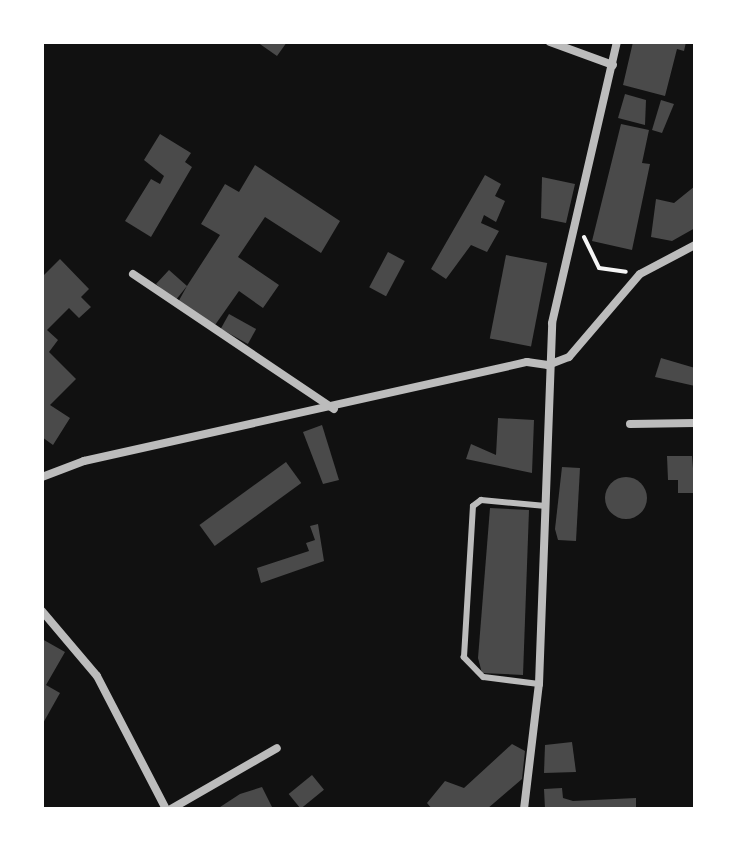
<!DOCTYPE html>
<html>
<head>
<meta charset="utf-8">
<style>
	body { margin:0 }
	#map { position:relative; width:737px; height:851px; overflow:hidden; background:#111; font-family:Quicksand,sans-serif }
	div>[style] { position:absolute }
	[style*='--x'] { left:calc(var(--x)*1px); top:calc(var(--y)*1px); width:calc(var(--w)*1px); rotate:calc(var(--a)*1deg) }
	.building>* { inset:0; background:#4a4a4a; transform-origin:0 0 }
	.round { border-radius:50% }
	.path>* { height:4px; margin:-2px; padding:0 2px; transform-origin:2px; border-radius:2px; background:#f5f5f5 }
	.service>* { height:6px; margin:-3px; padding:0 3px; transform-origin:3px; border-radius:3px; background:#bcbcbc }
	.minor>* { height:8px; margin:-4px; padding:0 4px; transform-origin:4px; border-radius:4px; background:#bcbcbc }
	span { translate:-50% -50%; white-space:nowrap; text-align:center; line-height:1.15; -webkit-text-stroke:8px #fff; paint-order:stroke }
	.frame { position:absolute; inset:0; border:44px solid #fff; pointer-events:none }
</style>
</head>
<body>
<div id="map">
	<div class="building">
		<div style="clip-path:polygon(257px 42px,287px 42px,277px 56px)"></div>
		<div style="clip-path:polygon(633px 42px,686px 42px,684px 51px,677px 49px,665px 96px,623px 85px)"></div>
		<div style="clip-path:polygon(625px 94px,646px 100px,645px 125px,618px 118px)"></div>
		<div style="clip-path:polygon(661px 100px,674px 104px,662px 133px,652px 130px)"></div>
		<div style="clip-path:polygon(621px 124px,649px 130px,642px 163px,650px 164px,632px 250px,592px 241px)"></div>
		<div style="clip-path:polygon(160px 134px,191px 153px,185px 162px,192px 167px,151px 237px,125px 221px,151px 179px,160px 184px,164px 176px,144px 160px)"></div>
		<div style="clip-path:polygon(255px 165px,340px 221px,321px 253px,265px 217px,238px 257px,279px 285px,263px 308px,239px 291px,215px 325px,177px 304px,187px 286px,175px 301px,156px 284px,169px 270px,187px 286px,220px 235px,201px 224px,225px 184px,239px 192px)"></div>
		<div style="clip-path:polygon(485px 175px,501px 184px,495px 196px,505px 201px,496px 222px,484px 215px,481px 223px,499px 231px,487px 252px,471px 245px,446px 279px,431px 269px)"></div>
		<div style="clip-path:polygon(542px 177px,575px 184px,566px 223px,541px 218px)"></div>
		<div style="clip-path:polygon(695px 186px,695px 228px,672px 241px,651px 237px,656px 199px,674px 203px)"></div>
		<div style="left:388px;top:252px;width:19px;height:40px;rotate:28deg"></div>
		<div style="left:506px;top:255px;width:42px;height:85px;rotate:11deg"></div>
		<div style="clip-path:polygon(60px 259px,89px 289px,81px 297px,91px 307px,79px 318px,69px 308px,47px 330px,58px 340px,49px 352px,76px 379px,50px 405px,70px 418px,53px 445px,42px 437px,42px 277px)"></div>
		<div style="left:229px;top:314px;width:31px;height:17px;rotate:29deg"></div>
		<div style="clip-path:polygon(661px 358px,695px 368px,695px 386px,655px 377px)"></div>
		<div style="clip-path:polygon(498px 418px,534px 420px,532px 473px,466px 459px,471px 444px,496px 455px)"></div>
		<div style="clip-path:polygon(322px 425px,339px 480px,323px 484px,303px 432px)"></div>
		<div style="clip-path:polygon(667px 456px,692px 456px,695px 493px,678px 493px,678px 480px,668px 480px)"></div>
		<div style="left:286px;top:462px;width:26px;height:107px;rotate:54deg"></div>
		<div style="clip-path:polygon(562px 467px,580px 468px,576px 541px,558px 540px,555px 529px)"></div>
		<div class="round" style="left:605px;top:477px;width:42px;height:42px"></div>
		<div style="clip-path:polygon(490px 508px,529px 510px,523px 675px,482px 673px,478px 658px)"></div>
		<div style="clip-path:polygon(318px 524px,324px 561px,261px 583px,257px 568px,309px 551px,306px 543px,315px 540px,310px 526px)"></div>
		<div style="clip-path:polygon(42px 639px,65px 652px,46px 685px,60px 693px,42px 725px)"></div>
		<div style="clip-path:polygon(572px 742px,576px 772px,544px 773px,545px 745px)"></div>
		<div style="clip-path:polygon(512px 744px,525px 751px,522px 779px,487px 809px,432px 809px,427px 803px,445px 781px,464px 788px)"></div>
		<div style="left:312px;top:775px;width:19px;height:30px;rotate:51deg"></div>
		<div style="clip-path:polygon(262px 787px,273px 809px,217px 809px,240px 794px)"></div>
		<div style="clip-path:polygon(562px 788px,563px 798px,573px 801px,636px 798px,636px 809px,545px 809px,544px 789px)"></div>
	</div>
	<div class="path">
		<div style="--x:584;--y:237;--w:34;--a:64"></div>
		<div style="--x:599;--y:268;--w:27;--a:8"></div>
	</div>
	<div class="service">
		<div style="--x:539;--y:684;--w:56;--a:-172.9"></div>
		<div style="--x:483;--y:677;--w:28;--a:-134"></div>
		<div style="--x:464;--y:657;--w:151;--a:-86.6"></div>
		<div style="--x:473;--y:506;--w:10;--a:-37"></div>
		<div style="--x:481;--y:500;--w:65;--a:5.3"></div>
	</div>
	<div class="minor">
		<div style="--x:550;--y:42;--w:67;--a:20.1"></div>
		<div style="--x:133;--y:274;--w:242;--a:33.9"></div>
		<div style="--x:630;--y:424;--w:65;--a:-0.9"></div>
		<div style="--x:42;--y:477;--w:45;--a:-20.9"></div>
		<div style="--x:84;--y:461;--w:454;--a:-12.6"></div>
		<div style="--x:527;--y:362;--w:21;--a:8"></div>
		<div style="--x:548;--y:365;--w:22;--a:-21"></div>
		<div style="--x:569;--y:357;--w:109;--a:-49.5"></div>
		<div style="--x:640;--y:274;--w:62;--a:-27.8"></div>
		<div style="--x:42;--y:611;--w:85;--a:49.8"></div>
		<div style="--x:97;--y:676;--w:150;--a:62.6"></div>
		<div style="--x:171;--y:809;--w:122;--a:-29.9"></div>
		<div style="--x:524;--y:809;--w:126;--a:-83.2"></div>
		<div style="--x:539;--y:684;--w:361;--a:-87.9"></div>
		<div style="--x:552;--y:323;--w:288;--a:-77"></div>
	</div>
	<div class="frame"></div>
</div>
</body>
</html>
